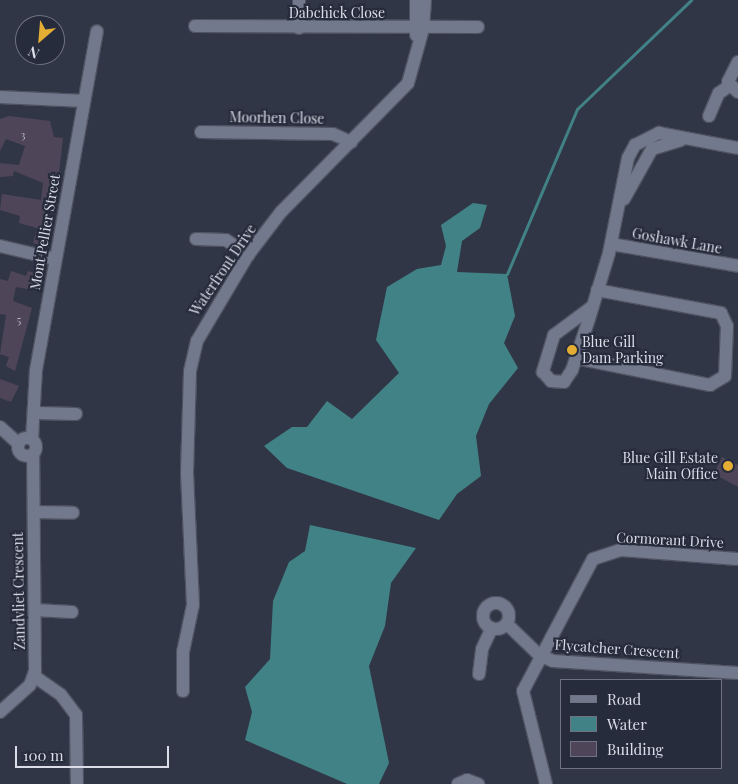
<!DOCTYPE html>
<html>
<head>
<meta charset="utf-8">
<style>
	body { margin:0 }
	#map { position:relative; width:738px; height:784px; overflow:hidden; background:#313646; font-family:"Playfair Display",serif }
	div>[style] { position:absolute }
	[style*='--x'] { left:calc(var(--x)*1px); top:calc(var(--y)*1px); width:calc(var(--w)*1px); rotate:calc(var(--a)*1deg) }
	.water>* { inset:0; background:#418286 }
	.stream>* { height:3px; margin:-1.5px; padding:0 1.5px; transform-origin:1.5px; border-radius:1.5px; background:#418286 }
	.building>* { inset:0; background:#4e4658 }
	.roads { filter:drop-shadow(1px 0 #4f5361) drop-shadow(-1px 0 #4f5361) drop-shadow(0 1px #4f5361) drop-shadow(0 -1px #4f5361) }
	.street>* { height:12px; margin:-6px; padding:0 6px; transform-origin:6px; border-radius:6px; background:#73798c }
	.street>.ring { margin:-6px; padding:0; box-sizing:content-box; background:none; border:12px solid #73798c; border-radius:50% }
	.dots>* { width:14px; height:14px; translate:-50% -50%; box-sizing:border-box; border:2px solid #272c3c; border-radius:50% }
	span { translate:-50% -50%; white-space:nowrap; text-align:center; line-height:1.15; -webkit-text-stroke:4.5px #272c3c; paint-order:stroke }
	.number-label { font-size:11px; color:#b8b8c5 }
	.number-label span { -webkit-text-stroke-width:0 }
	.street-label { font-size:14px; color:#dbdee9 }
	.poi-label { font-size:14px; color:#dbdee9 }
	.left { translate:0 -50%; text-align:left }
	.right { translate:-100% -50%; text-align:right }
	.legend { position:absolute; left:560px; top:679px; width:162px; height:90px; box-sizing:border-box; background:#272c3c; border:1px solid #6f7381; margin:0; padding:6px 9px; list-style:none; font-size:15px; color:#dbdee9 }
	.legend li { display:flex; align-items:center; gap:10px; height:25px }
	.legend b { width:25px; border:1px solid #6f7381 }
	.north { position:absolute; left:15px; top:15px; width:50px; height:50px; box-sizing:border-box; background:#272c3c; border:1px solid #6f7381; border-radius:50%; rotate:207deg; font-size:14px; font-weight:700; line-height:20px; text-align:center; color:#dbdee9 }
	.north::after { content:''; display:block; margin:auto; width:18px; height:22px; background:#e4ae35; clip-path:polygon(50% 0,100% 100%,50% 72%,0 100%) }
	.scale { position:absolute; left:15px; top:746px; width:154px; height:22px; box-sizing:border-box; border:2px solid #dbdee9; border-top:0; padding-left:6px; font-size:15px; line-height:18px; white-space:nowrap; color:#dbdee9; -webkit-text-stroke:4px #272c3c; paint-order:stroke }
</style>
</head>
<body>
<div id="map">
	<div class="water">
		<div style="clip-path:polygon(473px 203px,487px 205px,480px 228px,462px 241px,457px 272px,507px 274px,515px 316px,504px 343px,518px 368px,489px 404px,476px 436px,481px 476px,457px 494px,439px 520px,287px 468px,264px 446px,292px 427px,307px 427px,327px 401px,352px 419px,399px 373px,376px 340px,387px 287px,417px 269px,441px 265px,446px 246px,441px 225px)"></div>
		<div style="clip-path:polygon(310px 525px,416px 548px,391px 583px,385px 626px,369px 666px,389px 763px,379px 784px,347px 784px,245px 740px,252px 712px,245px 687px,270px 659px,273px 601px,289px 562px,305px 551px)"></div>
	</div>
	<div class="stream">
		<div style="--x:507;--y:274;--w:179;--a:-67"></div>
		<div style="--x:577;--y:109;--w:158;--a:-43.7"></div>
	</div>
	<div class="building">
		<div style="clip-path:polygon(9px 116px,50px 121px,54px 137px,63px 138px,56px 199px,49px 198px,45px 215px,55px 217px,46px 246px,33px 243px,37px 228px,19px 223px,20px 216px,0 210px,2px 194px,41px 200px,43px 183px,14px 171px,13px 176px,0 177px,0 163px,19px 165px,25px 146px,6px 139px,0 151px,0 119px)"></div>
		<div style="clip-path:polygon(11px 271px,26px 276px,28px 271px,38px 274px,32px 290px,16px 287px,13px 301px,32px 308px,15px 371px,6px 366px,9px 357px,0 354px,6px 315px,0 314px,0 279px,8px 281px)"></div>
		<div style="clip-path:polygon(0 379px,19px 386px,11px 402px,0 398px)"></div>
		<div style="clip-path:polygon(722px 457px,738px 465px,738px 487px,714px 474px)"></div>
	</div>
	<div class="roads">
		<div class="street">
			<div style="--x:299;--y:0;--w:28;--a:90"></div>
			<div style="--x:416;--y:0;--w:35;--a:90"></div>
			<div style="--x:195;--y:26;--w:283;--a:0.2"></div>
			<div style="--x:738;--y:62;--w:22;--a:117"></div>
			<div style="--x:728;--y:82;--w:14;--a:45"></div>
			<div style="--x:0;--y:97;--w:84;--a:2.7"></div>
			<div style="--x:709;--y:116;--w:25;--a:-67"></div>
			<div style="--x:719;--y:93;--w:11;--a:-34"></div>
			<div style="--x:201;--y:132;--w:132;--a:0.9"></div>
			<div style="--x:333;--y:134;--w:20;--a:24"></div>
			<div style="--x:624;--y:199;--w:57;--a:-60.8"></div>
			<div style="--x:652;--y:149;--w:30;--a:-17"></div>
			<div style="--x:196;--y:239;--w:30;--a:2"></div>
			<div style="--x:226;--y:240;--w:27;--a:34"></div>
			<div style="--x:611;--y:244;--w:129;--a:9.8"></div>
			<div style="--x:0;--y:246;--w:57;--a:13.3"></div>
			<div style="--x:593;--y:306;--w:49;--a:143.4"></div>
			<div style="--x:554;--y:335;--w:39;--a:107"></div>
			<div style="--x:543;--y:372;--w:12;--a:48"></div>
			<div style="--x:551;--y:381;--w:13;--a:4"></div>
			<div style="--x:564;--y:382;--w:14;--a:-56"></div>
			<div style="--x:572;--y:370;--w:54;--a:-71.6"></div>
			<div style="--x:589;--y:319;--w:69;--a:-73.1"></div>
			<div style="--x:609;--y:253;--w:97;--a:-78.7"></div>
			<div style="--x:628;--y:158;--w:15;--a:-62"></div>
			<div style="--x:635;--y:145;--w:27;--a:-27"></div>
			<div style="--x:659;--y:133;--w:80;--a:10.8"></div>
			<div style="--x:576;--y:358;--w:137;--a:11.4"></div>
			<div style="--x:710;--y:385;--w:17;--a:-31"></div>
			<div style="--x:725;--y:376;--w:50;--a:-87.7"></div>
			<div style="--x:727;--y:326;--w:14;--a:-115"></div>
			<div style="--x:721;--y:313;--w:126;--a:-169.5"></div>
			<div style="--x:36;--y:413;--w:40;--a:1.4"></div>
			<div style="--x:0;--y:427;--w:25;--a:42"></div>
			<div class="ring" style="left:18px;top:438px;width:6px;height:6px"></div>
			<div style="--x:32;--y:439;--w:69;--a:-86.7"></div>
			<div style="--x:36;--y:370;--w:344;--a:-79.8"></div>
			<div style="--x:34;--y:512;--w:39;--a:1"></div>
			<div class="ring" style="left:483px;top:603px;width:14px;height:14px"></div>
			<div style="--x:35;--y:610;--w:37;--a:3"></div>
			<div style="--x:507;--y:624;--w:45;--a:44.1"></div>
			<div style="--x:539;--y:655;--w:15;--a:23"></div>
			<div style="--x:553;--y:661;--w:185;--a:3.7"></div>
			<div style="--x:479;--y:674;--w:25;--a:-83"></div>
			<div style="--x:482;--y:649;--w:23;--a:-65"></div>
			<div style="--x:34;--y:676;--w:33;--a:35"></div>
			<div style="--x:61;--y:695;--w:25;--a:53"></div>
			<div style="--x:76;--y:715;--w:69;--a:89.2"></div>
			<div style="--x:183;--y:691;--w:39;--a:-90"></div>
			<div style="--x:183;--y:652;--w:48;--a:-78"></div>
			<div style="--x:193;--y:605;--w:132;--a:-92.6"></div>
			<div style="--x:187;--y:473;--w:102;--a:-88.3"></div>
			<div style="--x:190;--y:371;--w:31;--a:-77"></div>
			<div style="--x:197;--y:341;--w:100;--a:-59.3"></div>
			<div style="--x:248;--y:255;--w:54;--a:-52.5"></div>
			<div style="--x:281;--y:212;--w:181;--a:-45.4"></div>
			<div style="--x:408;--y:83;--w:56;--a:-74.5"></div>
			<div style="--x:423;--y:29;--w:29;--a:-86"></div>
			<div style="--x:0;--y:712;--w:40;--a:-42"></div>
			<div style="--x:30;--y:685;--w:15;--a:-70"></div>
			<div style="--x:35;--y:671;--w:216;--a:-90.5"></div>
			<div style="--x:458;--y:784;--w:10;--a:-24"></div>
			<div style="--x:467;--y:780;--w:12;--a:20"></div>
			<div style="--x:546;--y:784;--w:96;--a:-103.9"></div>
			<div style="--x:523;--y:691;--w:149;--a:-62.1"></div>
			<div style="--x:593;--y:559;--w:29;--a:-18"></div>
			<div style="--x:621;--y:550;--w:117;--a:4.4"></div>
		</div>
	</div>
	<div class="dots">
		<div style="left:572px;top:350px;background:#e4ae35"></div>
		<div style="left:728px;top:466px;background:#e4ae35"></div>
	</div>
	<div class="number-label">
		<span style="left:23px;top:135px">3</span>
		<span style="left:19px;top:320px">5</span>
	</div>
	<div class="street-label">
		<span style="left:337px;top:13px">Dabchick Close</span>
		<span style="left:277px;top:118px;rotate:1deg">Moorhen Close</span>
		<span style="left:45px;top:232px;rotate:-80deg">Mont Pellier Street</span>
		<span style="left:677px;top:241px;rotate:10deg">Goshawk Lane</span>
		<span style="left:223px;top:270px;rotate:-56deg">Waterfront Drive</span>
		<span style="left:670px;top:540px;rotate:3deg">Cormorant Drive</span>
		<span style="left:19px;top:591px;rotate:-91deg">Zandvliet Crescent</span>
		<span style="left:617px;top:649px;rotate:4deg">Flycatcher Crescent</span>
	</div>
	<div class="poi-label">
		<span class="left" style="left:582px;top:350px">Blue Gill<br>Dam Parking</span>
		<span class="right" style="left:718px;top:466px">Blue Gill Estate<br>Main Office</span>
	</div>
	<ul class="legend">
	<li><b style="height:6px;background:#73798c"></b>Road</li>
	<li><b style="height:14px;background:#418286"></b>Water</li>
	<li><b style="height:14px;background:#4e4658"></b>Building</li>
	</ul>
	<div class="north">N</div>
	<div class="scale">100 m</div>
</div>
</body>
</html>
